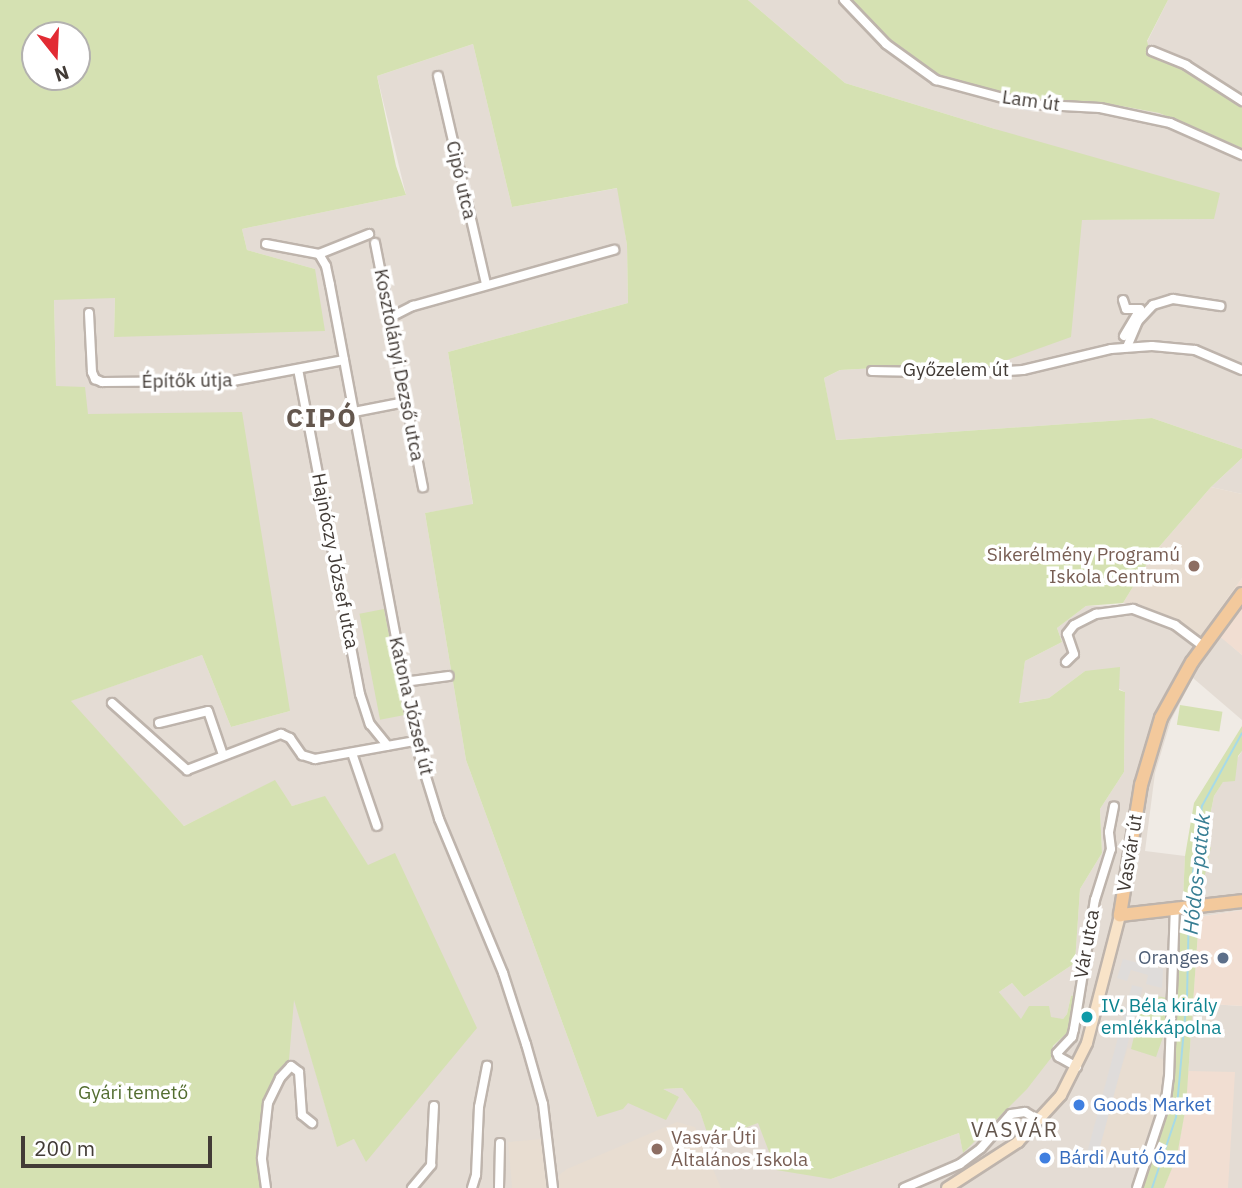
<!DOCTYPE html>
<html>
<head>
<meta charset="utf-8">
<style>
	body { margin:0 }
	#map { position:relative; width:1242px; height:1188px; overflow:hidden; background:#f0ebe5; font-family:"IBM Plex Sans",sans-serif }
	div>[style] { position:absolute }
	[style*='--x'] { left:calc(var(--x)*1px); top:calc(var(--y)*1px); width:calc(var(--w)*1px); rotate:calc(var(--a)*1deg) }
	.residential>* { inset:0; background:#e4dcd4 }
	.commercial>* { inset:0; background:#f1ded2 }
	.education>* { inset:0; background:#e8ddd1; transform-origin:0 0 }
	.green>* { inset:0; background:#d5e1b2; transform-origin:0 0 }
	.parking>* { inset:0; background:#dfdcda; transform-origin:0 0 }
	.stream>* { height:2px; margin:-1px; padding:0 1px; transform-origin:1px; border-radius:1px; background:#a7dae7 }
	.roads { filter:drop-shadow(2px 0 #beb4ac) drop-shadow(-2px 0 #beb4ac) drop-shadow(0 2px #beb4ac) drop-shadow(0 -2px #beb4ac) }
	.street>* { height:8px; margin:-4px; padding:0 4px; transform-origin:4px; border-radius:4px; background:#fff }
	.secondary>* { height:10px; margin:-5px; padding:0 5px; transform-origin:5px; border-radius:5px; background:#f8e3c8 }
	.primary>* { height:12px; margin:-6px; padding:0 6px; transform-origin:6px; border-radius:6px; background:#f3c99c }
	.dots>* { width:19px; height:19px; translate:-50% -50%; box-sizing:border-box; border:4px solid #fff; border-radius:50% }
	span { translate:-50% -50%; white-space:nowrap; text-align:center; line-height:1.15; -webkit-text-stroke:7px #fff; paint-order:stroke }
	.street-label { font-size:19px; color:#423b36 }
	.education-label { font-size:19px; color:#785e54 }
	.right { translate:-100% -50%; text-align:right }
	.left { translate:0 -50%; text-align:left }
	.service-label { font-size:19px; color:#4e5e75 }
	.culture-label { font-size:19px; color:#0d838f }
	.park-label { font-size:19px; color:#536d30 }
	.shop-label { font-size:19px; color:#366cbe }
	.water-label { font-size:21px; color:#377e93; font-style:italic }
	.neighbourhood-label { font-size:21px; color:#64574e; letter-spacing:2px }
	.district-label { font-size:26px; color:#64574e; font-weight:700; letter-spacing:2px }
	.north { position:absolute; left:21px; top:21px; width:70px; height:70px; box-sizing:border-box; background:#fff; border:2px solid #b3b1af; border-radius:50%; rotate:162deg; font-size:19px; font-weight:700; line-height:28px; text-align:center; color:#423b36 }
	.north::after { content:''; display:block; margin:auto; width:24px; height:32px; background:#e22b33; clip-path:polygon(50% 0,100% 100%,50% 72%,0 100%) }
	.scale { position:absolute; left:21px; top:1136px; width:191px; height:32px; box-sizing:border-box; border:4px solid #423b36; border-top:0; padding-left:9px; font-size:21px; line-height:24px; white-space:nowrap; color:#423b36; -webkit-text-stroke:5px #fff; paint-order:stroke }
</style>
</head>
<body>
<div id="map">
	<div class="residential">
		<div style="clip-path:polygon(748px 0,852px 0,890px 41px,1105px 103px,1159px 113px,1242px 148px,1242px 449px,1152px 418px,835px 440px,824px 378px,840px 370px,877px 368px,1082px 220px,1214px 219px,995px 129px,845px 83px)"></div>
		<div style="clip-path:polygon(1168px 0,1242px 0,1242px 98px,1150px 51px,1147px 42px)"></div>
		<div style="clip-path:polygon(473px 44px,512px 207px,618px 188px,627px 245px,628px 303px,448px 352px,473px 505px,425px 513px,466px 760px,597px 1117px,642px 1081px,661px 1089px,682px 1088px,700px 1112px,711px 1141px,759px 1122px,831px 1179px,959px 1133px,963px 1152px,1071px 1029px,1071px 996px,1067px 1014px,1063px 1019px,1021px 1020px,999px 992px,1012px 983px,1024px 997px,1075px 963px,1080px 889px,1102px 853px,1100px 809px,1124px 772px,1125px 692px,1085px 671px,1049px 698px,1018px 703px,1025px 661px,1062px 642px,1057px 628px,1086px 606px,1141px 605px,1177px 622px,1218px 634px,1242px 655px,1242px 720px,1193px 678px,1171px 720px,1155px 773px,1145px 851px,1185px 856px,1182px 920px,1178px 923px,1174px 1072px,1169px 1104px,1141px 1188px,5px 1188px,294px 998px,337px 1146px,354px 1139px,395px 854px,368px 866px,325px 797px,292px 806px,274px 781px,184px 826px,70px 701px,202px 655px,231px 727px,290px 711px,88px 414px,56px 386px,54px 299px,115px 297px,114px 336px,315px 269px,247px 250px,242px 229px,406px 195px,377px 76px)"></div>
		<div style="clip-path:polygon(1242px 458px,1242px 494px,1211px 487px)"></div>
		<div style="clip-path:polygon(1242px 751px,1242px 910px,1197px 917px,1196px 899px,1211px 847px,1204px 847px,1214px 796px)"></div>
		<div style="clip-path:polygon(1193px 1003px,1242px 1006px,1242px 1188px,1164px 1188px,1177px 1156px,1186px 1106px)"></div>
	</div>
	<div class="commercial">
		<div style="clip-path:polygon(1242px 578px,1242px 655px,1218px 635px,1209px 645px,1199px 638px)"></div>
		<div style="clip-path:polygon(1242px 910px,1242px 1006px,1193px 1003px,1199px 917px)"></div>
		<div style="clip-path:polygon(1188px 1071px,1235px 1072px,1228px 1188px,1164px 1188px,1177px 1156px,1186px 1106px)"></div>
	</div>
	<div class="education">
		<div style="clip-path:polygon(1211px 487px,1242px 494px,1242px 578px,1199px 638px,1177px 622px,1141px 605px,1123px 603px,1153px 554px)"></div>
		<div style="clip-path:polygon(1128px 1048px,1166px 1060px,1160px 1099px,1136px 1167px,1093px 1154px)"></div>
		<div style="clip-path:polygon(677px 1122px,695px 1127px,721px 1188px,559px 1188px,559px 1175px,567px 1169px)"></div>
		<div style="left:542px;top:1139px;width:49px;height:34px;rotate:85deg"></div>
	</div>
	<div class="green">
		<div style="clip-path:polygon(evenodd,0 0,748px 0,845px 83px,995px 129px,1220px 193px,1214px 219px,1082px 220px,1071px 337px,979px 370px,877px 368px,840px 370px,824px 378px,836px 440px,1152px 418px,1242px 449px,1242px 458px,1211px 487px,1153px 554px,1123px 603px,1086px 606px,1057px 628px,1062px 642px,1025px 661px,1019px 703px,1049px 698px,1085px 671px,1120px 667px,1119px 690px,1125px 692px,1124px 772px,1100px 809px,1102px 853px,1080px 889px,1075px 963px,1024px 997px,1012px 983px,999px 992px,1021px 1019px,1029px 1006px,1049px 1006px,1051px 1017px,1063px 1019px,1067px 1014px,1071px 996px,1075px 995px,1071px 1029px,1053px 1046px,1051px 1058px,1027px 1089px,963px 1153px,959px 1133px,831px 1179px,776px 1170px,758px 1123px,710px 1141px,700px 1112px,682px 1088px,663px 1089px,679px 1097px,666px 1120px,628px 1103px,623px 1109px,597px 1117px,466px 760px,425px 513px,473px 504px,448px 352px,628px 303px,627px 245px,617px 188px,512px 207px,473px 44px,377px 76px,396px 166px,406px 195px,242px 229px,247px 250px,315px 269px,325px 331px,114px 337px,115px 298px,54px 300px,56px 386px,85px 387px,88px 414px,242px 412px,290px 711px,231px 727px,202px 655px,71px 701px,184px 826px,275px 780px,292px 806px,325px 796px,368px 865px,395px 853px,477px 1028px,366px 1162px,354px 1139px,337px 1147px,294px 1000px,289px 1060px,263px 1103px,257px 1159px,261px 1188px,0 1188px,0 0,35px 35px,77px 35px,77px 77px,35px 77px,35px 35px)"></div>
		<div style="clip-path:polygon(852px 0,1168px 0,1147px 41px,1150px 51px,1242px 98px,1242px 148px,1159px 113px,1105px 103px,1023px 98px,937px 75px,890px 41px)"></div>
		<div style="left:384px;top:609px;width:108px;height:25px;rotate:79deg"></div>
		<div style="left:1180px;top:705px;width:43px;height:20px;rotate:9deg"></div>
		<div style="clip-path:polygon(1242px 726px,1242px 751px,1238px 756px,1235px 781px,1223px 782px,1214px 796px,1204px 846px,1211px 847px,1200px 898px,1196px 899px,1199px 917px,1186px 1106px,1177px 1156px,1164px 1188px,1141px 1188px,1169px 1104px,1174px 1072px,1178px 922px,1182px 920px,1185px 856px,1194px 803px)"></div>
		<div style="clip-path:polygon(1144px 994px,1168px 998px,1167px 1038px,1163px 1037px,1156px 1057px,1131px 1049px)"></div>
	</div>
	<div class="parking">
		<div style="clip-path:polygon(1123px 959px,1163px 969px,1162px 988px,1146px 984px,1148px 975px,1131px 970px,1127px 981px,1117px 978px)"></div>
		<div style="left:1132px;top:985px;width:11px;height:172px;rotate:15deg"></div>
	</div>
	<div class="stream">
		<div style="--x:1189;--y:903;--w:98;--a:-82.4"></div>
		<div style="--x:1202;--y:806;--w:83;--a:-61.3"></div>
		<div style="--x:1152;--y:1188;--w:75;--a:-71.3"></div>
		<div style="--x:1176;--y:1117;--w:121;--a:-84.8"></div>
		<div style="--x:1187;--y:997;--w:85;--a:-88.7"></div>
	</div>
	<div class="roads">
		<div class="street">
			<div style="--x:844;--y:0;--w:61;--a:46.3"></div>
			<div style="--x:886;--y:44;--w:62;--a:35.8"></div>
			<div style="--x:936;--y:80;--w:92;--a:15.1"></div>
			<div style="--x:1025;--y:104;--w:75;--a:3.1"></div>
			<div style="--x:1100;--y:108;--w:72;--a:12.1"></div>
			<div style="--x:1170;--y:123;--w:79;--a:24"></div>
			<div style="--x:1152;--y:51;--w:37;--a:22"></div>
			<div style="--x:1186;--y:65;--w:67;--a:32.7"></div>
			<div style="--x:438;--y:76;--w:213;--a:77"></div>
			<div style="--x:375;--y:243;--w:249;--a:78.9"></div>
			<div style="--x:266;--y:244;--w:54;--a:10.7"></div>
			<div style="--x:319;--y:254;--w:54;--a:-21.8"></div>
			<div style="--x:319;--y:254;--w:14;--a:60"></div>
			<div style="--x:326;--y:266;--w:19;--a:78"></div>
			<div style="--x:330;--y:285;--w:464;--a:79.4"></div>
			<div style="--x:415;--y:741;--w:82;--a:72.9"></div>
			<div style="--x:439;--y:819;--w:167;--a:67.4"></div>
			<div style="--x:503;--y:973;--w:75;--a:72.1"></div>
			<div style="--x:526;--y:1044;--w:62;--a:74.2"></div>
			<div style="--x:543;--y:1104;--w:85;--a:83.2"></div>
			<div style="--x:1123;--y:300;--w:9;--a:72"></div>
			<div style="--x:1126;--y:309;--w:14;--a:0"></div>
			<div style="--x:89;--y:313;--w:59;--a:87.1"></div>
			<div style="--x:92;--y:372;--w:8;--a:67"></div>
			<div style="--x:95;--y:379;--w:8;--a:23"></div>
			<div style="--x:102;--y:382;--w:131;--a:-0.4"></div>
			<div style="--x:233;--y:381;--w:113;--a:-10.7"></div>
			<div style="--x:389;--y:318;--w:27;--a:-27"></div>
			<div style="--x:413;--y:306;--w:209;--a:-15.6"></div>
			<div style="--x:1124;--y:336;--w:31;--a:-59"></div>
			<div style="--x:1127;--y:347;--w:28;--a:-67"></div>
			<div style="--x:1138;--y:321;--w:22;--a:-47"></div>
			<div style="--x:1153;--y:305;--w:21;--a:-17"></div>
			<div style="--x:1173;--y:299;--w:48;--a:8.5"></div>
			<div style="--x:298;--y:369;--w:331;--a:79.2"></div>
			<div style="--x:360;--y:694;--w:32;--a:72"></div>
			<div style="--x:370;--y:724;--w:28;--a:51"></div>
			<div style="--x:872;--y:371;--w:105;--a:1.1"></div>
			<div style="--x:977;--y:373;--w:46;--a:-3.7"></div>
			<div style="--x:1023;--y:370;--w:90;--a:-13.4"></div>
			<div style="--x:1111;--y:349;--w:41;--a:-4.2"></div>
			<div style="--x:1152;--y:346;--w:43;--a:5.3"></div>
			<div style="--x:1195;--y:350;--w:51;--a:23.1"></div>
			<div style="--x:354;--y:412;--w:52;--a:-11.1"></div>
			<div style="--x:1066;--y:662;--w:11;--a:-45"></div>
			<div style="--x:1074;--y:654;--w:21;--a:-109"></div>
			<div style="--x:1067;--y:634;--w:11;--a:-52"></div>
			<div style="--x:1074;--y:625;--w:25;--a:-27"></div>
			<div style="--x:1096;--y:614;--w:37;--a:-8"></div>
			<div style="--x:1133;--y:609;--w:45;--a:20.9"></div>
			<div style="--x:1175;--y:625;--w:35;--a:37"></div>
			<div style="--x:404;--y:682;--w:45;--a:-7.6"></div>
			<div style="--x:112;--y:703;--w:101;--a:41.8"></div>
			<div style="--x:187;--y:770;--w:101;--a:-21"></div>
			<div style="--x:281;--y:734;--w:10;--a:24"></div>
			<div style="--x:290;--y:738;--w:21;--a:55"></div>
			<div style="--x:302;--y:755;--w:14;--a:17"></div>
			<div style="--x:315;--y:759;--w:102;--a:-10.2"></div>
			<div style="--x:159;--y:723;--w:50;--a:-13.8"></div>
			<div style="--x:208;--y:711;--w:46;--a:71.2"></div>
			<div style="--x:352;--y:753;--w:77;--a:71.1"></div>
			<div style="--x:1077;--y:1067;--w:21;--a:-151"></div>
			<div style="--x:1059;--y:1057;--w:4;--a:-117"></div>
			<div style="--x:1057;--y:1053;--w:22;--a:-47"></div>
			<div style="--x:1072;--y:1037;--w:8;--a:-76"></div>
			<div style="--x:1074;--y:1029;--w:131;--a:-80.8"></div>
			<div style="--x:1095;--y:900;--w:53;--a:-72.6"></div>
			<div style="--x:1111;--y:849;--w:17;--a:-97"></div>
			<div style="--x:1109;--y:832;--w:26;--a:-79"></div>
			<div style="--x:266;--y:1188;--w:30;--a:-98"></div>
			<div style="--x:262;--y:1158;--w:55;--a:-83.8"></div>
			<div style="--x:268;--y:1103;--w:28;--a:-64"></div>
			<div style="--x:280;--y:1078;--w:16;--a:-47"></div>
			<div style="--x:291;--y:1066;--w:10;--a:37"></div>
			<div style="--x:299;--y:1072;--w:43;--a:86"></div>
			<div style="--x:302;--y:1115;--w:13;--a:39"></div>
			<div style="--x:412;--y:1188;--w:30;--a:-50"></div>
			<div style="--x:431;--y:1165;--w:59;--a:-87.1"></div>
			<div style="--x:472;--y:1188;--w:14;--a:-73"></div>
			<div style="--x:476;--y:1175;--w:68;--a:-87.5"></div>
			<div style="--x:479;--y:1107;--w:42;--a:-79"></div>
			<div style="--x:499;--y:1188;--w:45;--a:-88.7"></div>
			<div style="--x:904;--y:1188;--w:61;--a:-23.2"></div>
			<div style="--x:960;--y:1164;--w:26;--a:-37"></div>
			<div style="--x:981;--y:1148;--w:45;--a:-48.6"></div>
			<div style="--x:1011;--y:1114;--w:14;--a:-8"></div>
			<div style="--x:1025;--y:1112;--w:17;--a:31"></div>
			<div style="--x:1137;--y:1188;--w:93;--a:-71.8"></div>
			<div style="--x:1166;--y:1100;--w:23;--a:-83"></div>
			<div style="--x:1169;--y:1077;--w:168;--a:-88"></div>
		</div>
		<div class="secondary">
			<div style="--x:947;--y:1188;--w:85;--a:-32.9"></div>
			<div style="--x:1018;--y:1142;--w:64;--a:-47.5"></div>
			<div style="--x:1061;--y:1095;--w:58;--a:-63.4"></div>
			<div style="--x:1087;--y:1043;--w:132;--a:-75.5"></div>
		</div>
		<div class="primary">
			<div style="--x:1242;--y:594;--w:84;--a:126.3"></div>
			<div style="--x:1192;--y:662;--w:64;--a:119"></div>
			<div style="--x:1161;--y:718;--w:70;--a:106.6"></div>
			<div style="--x:1141;--y:785;--w:132;--a:99.2"></div>
			<div style="--x:1120;--y:915;--w:123;--a:-6.5"></div>
		</div>
	</div>
	<div class="dots">
		<div style="left:1194px;top:566px;background:#8d6e63"></div>
		<div style="left:1223px;top:958px;background:#5c6f8a"></div>
		<div style="left:1087px;top:1017px;background:#0f9aa8"></div>
		<div style="left:1079px;top:1105px;background:#3f7fe0"></div>
		<div style="left:657px;top:1149px;background:#8d6e63"></div>
		<div style="left:1045px;top:1158px;background:#3f7fe0"></div>
	</div>
	<div class="street-label">
		<span style="left:1031px;top:101px;rotate:8deg">Lam út</span>
		<span style="left:461px;top:180px;rotate:77deg">Cipó utca</span>
		<span style="left:399px;top:365px;rotate:79deg">Kosztolányi Dezső utca</span>
		<span style="left:956px;top:370px">Győzelem út</span>
		<span style="left:187px;top:381px;rotate:-1deg">Építők útja</span>
		<span style="left:335px;top:561px;rotate:79deg">Hajnóczy József utca</span>
		<span style="left:411px;top:706px;rotate:77deg">Katona József út</span>
		<span style="left:1130px;top:853px;rotate:-81deg">Vasvár út</span>
		<span style="left:1087px;top:944px;rotate:-80deg">Vár utca</span>
	</div>
	<div class="education-label">
		<span class="right" style="left:1180px;top:566px">Sikerélmény Programú<br>Iskola Centrum</span>
		<span class="left" style="left:671px;top:1149px">Vasvár Úti<br>Általános Iskola</span>
	</div>
	<div class="service-label">
		<span class="right" style="left:1209px;top:958px">Oranges</span>
	</div>
	<div class="culture-label">
		<span class="left" style="left:1101px;top:1017px">IV. Béla király<br>emlékkápolna</span>
	</div>
	<div class="park-label">
		<span style="left:133px;top:1093px">Gyári temető</span>
	</div>
	<div class="shop-label">
		<span class="left" style="left:1093px;top:1105px">Goods Market</span>
		<span class="left" style="left:1059px;top:1158px">Bárdi Autó Ózd</span>
	</div>
	<div class="water-label">
		<span style="left:1196px;top:874px;rotate:-84deg">Hódos-patak</span>
	</div>
	<div class="neighbourhood-label">
		<span style="left:1015px;top:1129px">VASVÁR</span>
	</div>
	<div class="district-label">
		<span style="left:322px;top:418px">CIPÓ</span>
	</div>
	<div class="north">N</div>
	<div class="scale">200 m</div>
</div>
</body>
</html>
